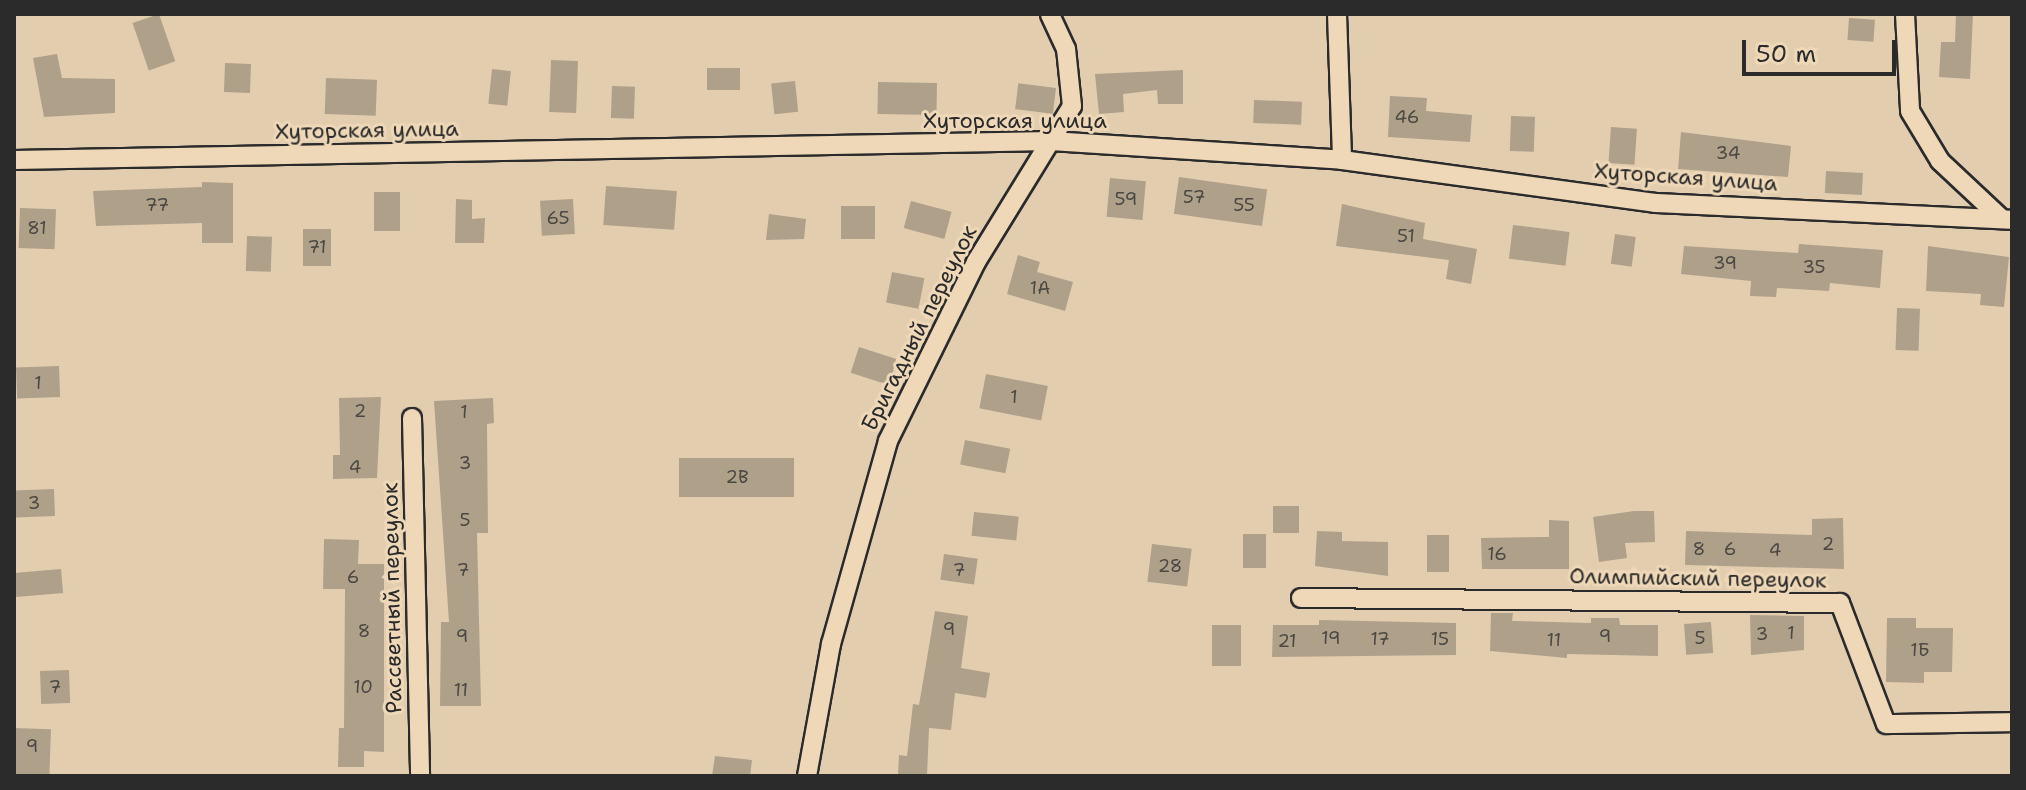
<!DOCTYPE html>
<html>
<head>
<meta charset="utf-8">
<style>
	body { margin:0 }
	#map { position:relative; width:2026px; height:790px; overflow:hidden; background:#e2ceaf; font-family:"Shantell Sans",sans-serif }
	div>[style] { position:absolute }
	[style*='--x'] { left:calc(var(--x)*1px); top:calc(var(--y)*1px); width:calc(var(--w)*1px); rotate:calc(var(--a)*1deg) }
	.building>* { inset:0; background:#afa08a; transform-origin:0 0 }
	.roads { filter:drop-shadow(2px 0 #2b2b2b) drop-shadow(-2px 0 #2b2b2b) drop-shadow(0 2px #2b2b2b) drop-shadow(0 -2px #2b2b2b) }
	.street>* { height:18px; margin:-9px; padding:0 9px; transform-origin:9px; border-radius:9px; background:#eed8b7 }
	span { translate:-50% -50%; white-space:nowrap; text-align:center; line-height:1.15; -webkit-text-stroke:6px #eed8b7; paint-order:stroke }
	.number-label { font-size:18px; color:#4c4843 }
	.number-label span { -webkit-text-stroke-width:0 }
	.street-label { font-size:22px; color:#2b2b2b }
	.frame { position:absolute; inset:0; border:16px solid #2b2b2b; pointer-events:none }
	.scale { position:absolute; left:1742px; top:40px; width:154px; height:36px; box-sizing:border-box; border:4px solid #2b2b2b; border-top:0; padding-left:10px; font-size:24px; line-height:28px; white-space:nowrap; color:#2b2b2b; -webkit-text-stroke:6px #eed8b7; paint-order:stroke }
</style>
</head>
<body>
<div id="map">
	<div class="building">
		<div style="left:159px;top:14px;width:50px;height:28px;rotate:71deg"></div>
		<div style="clip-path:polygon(1956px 14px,1973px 14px,1970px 79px,1939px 77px,1941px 42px,1955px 42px)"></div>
		<div style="left:1849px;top:18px;width:26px;height:22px;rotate:4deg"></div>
		<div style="clip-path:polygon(57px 54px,62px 78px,115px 79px,115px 113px,44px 117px,33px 58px)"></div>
		<div style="left:551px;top:60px;width:27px;height:52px;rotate:2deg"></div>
		<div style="left:225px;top:63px;width:26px;height:29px;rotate:2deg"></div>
		<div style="left:740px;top:68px;width:22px;height:33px;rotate:90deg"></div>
		<div style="left:492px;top:69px;width:19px;height:35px;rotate:6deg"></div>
		<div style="clip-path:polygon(1183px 70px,1183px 104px,1158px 104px,1157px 90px,1123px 94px,1124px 112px,1099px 114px,1095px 74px)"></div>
		<div style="left:326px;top:78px;width:51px;height:36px;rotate:2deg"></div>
		<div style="left:795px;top:81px;width:31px;height:24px;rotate:84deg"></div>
		<div style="left:878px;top:82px;width:59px;height:32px;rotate:1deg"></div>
		<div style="left:612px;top:86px;width:23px;height:32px;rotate:2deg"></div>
		<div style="left:1056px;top:88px;width:26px;height:38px;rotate:97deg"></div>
		<div style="clip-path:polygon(1390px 96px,1427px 98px,1426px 111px,1472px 115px,1470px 142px,1388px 137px)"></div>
		<div style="left:1254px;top:100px;width:48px;height:23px;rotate:2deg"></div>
		<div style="left:1511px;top:116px;width:24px;height:35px;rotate:2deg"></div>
		<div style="left:1611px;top:127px;width:26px;height:36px;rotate:4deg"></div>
		<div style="clip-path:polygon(1681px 132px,1791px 146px,1788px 177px,1678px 169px)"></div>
		<div style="left:1826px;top:171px;width:37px;height:22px;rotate:3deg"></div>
		<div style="left:1179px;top:177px;width:89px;height:37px;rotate:8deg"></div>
		<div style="left:1110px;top:178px;width:36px;height:39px;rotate:5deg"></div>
		<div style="clip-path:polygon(202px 182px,233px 183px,233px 243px,202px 243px,202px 223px,96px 226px,93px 191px,202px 187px)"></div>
		<div style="left:606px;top:186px;width:71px;height:39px;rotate:4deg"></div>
		<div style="left:374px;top:192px;width:26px;height:39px"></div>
		<div style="clip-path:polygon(456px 199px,472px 200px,472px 219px,485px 218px,484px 243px,455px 243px)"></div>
		<div style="left:573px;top:199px;width:35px;height:33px;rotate:87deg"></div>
		<div style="left:911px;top:201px;width:42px;height:28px;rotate:15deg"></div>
		<div style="clip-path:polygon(1342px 204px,1425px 223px,1423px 239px,1477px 249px,1471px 284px,1446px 279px,1449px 260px,1336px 246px)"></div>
		<div style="left:841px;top:206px;width:34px;height:33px"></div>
		<div style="left:20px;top:208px;width:36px;height:40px;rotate:2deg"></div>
		<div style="clip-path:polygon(769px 214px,806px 219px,804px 239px,766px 240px)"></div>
		<div style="left:1513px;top:225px;width:57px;height:34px;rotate:7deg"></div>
		<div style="left:303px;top:229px;width:28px;height:37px"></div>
		<div style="left:1615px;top:234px;width:21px;height:30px;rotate:8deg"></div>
		<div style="left:247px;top:236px;width:25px;height:35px;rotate:2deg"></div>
		<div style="clip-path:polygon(1799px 244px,1883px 250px,1880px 288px,1830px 283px,1829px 291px,1777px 288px,1776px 297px,1750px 296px,1751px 281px,1681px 274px,1684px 246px,1798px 253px)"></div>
		<div style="clip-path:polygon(1928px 246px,2009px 257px,2004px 307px,1980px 305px,1981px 294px,1926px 291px)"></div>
		<div style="clip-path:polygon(1018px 255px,1040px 262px,1037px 272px,1073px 282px,1065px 311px,1007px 294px)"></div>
		<div style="left:892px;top:272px;width:33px;height:31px;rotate:11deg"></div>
		<div style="left:1897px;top:308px;width:23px;height:42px;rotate:2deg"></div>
		<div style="left:859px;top:347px;width:40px;height:27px;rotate:18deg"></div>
		<div style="left:59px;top:366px;width:31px;height:43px;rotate:88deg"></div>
		<div style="left:986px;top:374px;width:63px;height:35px;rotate:11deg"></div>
		<div style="clip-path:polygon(381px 397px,377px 478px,333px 479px,333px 455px,340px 455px,339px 398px)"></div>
		<div style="clip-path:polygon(493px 398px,494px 423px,487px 424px,488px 533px,477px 533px,481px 706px,440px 706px,441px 622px,449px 622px,434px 401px)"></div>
		<div style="left:965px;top:440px;width:46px;height:25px;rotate:11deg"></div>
		<div style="left:679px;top:458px;width:115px;height:39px"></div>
		<div style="left:54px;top:489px;width:27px;height:40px;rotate:88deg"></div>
		<div style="left:1273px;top:506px;width:26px;height:27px"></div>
		<div style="clip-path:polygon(1634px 511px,1654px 511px,1655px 542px,1625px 543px,1627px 558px,1599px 562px,1593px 517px)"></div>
		<div style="left:974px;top:512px;width:45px;height:24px;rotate:6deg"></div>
		<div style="clip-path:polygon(1843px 518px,1844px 569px,1685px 565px,1686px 531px,1812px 535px,1812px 519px)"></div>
		<div style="clip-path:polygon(1549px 520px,1569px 521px,1569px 569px,1482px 569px,1481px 538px,1549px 537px)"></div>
		<div style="clip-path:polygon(1317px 531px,1342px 532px,1342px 541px,1388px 542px,1388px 576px,1315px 566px)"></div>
		<div style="left:1243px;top:534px;width:23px;height:34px"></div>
		<div style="left:1427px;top:535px;width:22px;height:37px"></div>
		<div style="clip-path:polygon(324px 539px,359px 540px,358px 564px,384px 564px,384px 752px,364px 751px,364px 767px,338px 767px,339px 728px,344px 728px,345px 589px,323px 589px)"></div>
		<div style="left:1152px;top:544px;width:40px;height:38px;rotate:7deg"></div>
		<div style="left:944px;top:554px;width:34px;height:26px;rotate:8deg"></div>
		<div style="left:61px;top:569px;width:24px;height:47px;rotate:85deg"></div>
		<div style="clip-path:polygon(935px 611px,968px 616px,961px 668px,990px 673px,986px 698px,955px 693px,951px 730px,929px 728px,927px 776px,898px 776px,899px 755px,907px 756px,913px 704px,919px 705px)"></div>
		<div style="clip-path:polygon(1491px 613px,1513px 613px,1512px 621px,1591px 623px,1591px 618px,1619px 618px,1620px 625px,1658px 625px,1658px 656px,1567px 654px,1567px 658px,1490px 651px)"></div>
		<div style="clip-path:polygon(1750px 615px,1804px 616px,1804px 650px,1751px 655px)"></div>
		<div style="clip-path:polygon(1887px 618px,1916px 618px,1916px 628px,1953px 628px,1952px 672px,1924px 672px,1924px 683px,1886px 682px)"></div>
		<div style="clip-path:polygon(1319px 620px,1456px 623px,1456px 655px,1272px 657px,1273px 625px,1319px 625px)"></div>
		<div style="left:1711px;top:622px;width:31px;height:27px;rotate:86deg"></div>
		<div style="left:1241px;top:625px;width:41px;height:29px;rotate:90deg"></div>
		<div style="left:69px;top:670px;width:33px;height:29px;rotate:88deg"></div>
		<div style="left:14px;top:728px;width:37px;height:48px;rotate:2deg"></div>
		<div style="clip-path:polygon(715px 756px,752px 760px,750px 776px,712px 776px)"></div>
	</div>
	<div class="roads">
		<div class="street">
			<div style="--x:1337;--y:14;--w:146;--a:88"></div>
			<div style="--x:1905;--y:14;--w:97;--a:87"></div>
			<div style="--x:1910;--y:111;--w:58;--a:59"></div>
			<div style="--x:1940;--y:161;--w:83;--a:43.1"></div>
			<div style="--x:14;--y:160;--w:1037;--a:-1.05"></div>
			<div style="--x:1051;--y:141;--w:292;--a:3.7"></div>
			<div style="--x:1342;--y:160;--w:316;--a:7.8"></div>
			<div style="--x:1655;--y:203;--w:357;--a:2.7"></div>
			<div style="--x:412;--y:418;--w:358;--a:88.7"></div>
			<div style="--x:1301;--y:598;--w:539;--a:0.53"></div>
			<div style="--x:1840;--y:603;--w:129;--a:69.2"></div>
			<div style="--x:1886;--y:724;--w:126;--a:-0.9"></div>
			<div style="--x:807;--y:776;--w:134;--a:-79.7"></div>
			<div style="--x:831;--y:644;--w:211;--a:-74.3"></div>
			<div style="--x:888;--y:441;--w:199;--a:-63.8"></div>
			<div style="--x:976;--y:262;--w:183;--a:-58.4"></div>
			<div style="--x:1072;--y:106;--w:57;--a:-96"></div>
			<div style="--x:1066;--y:49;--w:38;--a:-115"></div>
		</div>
	</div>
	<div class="number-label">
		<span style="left:1407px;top:117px">46</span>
		<span style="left:1728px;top:153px">34</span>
		<span style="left:1194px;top:197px">57</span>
		<span style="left:1126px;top:199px">59</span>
		<span style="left:157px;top:205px">77</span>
		<span style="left:1244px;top:205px">55</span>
		<span style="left:558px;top:218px">65</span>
		<span style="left:37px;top:228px">81</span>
		<span style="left:1406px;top:236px">51</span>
		<span style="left:317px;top:247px">71</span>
		<span style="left:1725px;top:263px">39</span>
		<span style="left:1814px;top:267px">35</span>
		<span style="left:1040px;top:288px">1А</span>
		<span style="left:38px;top:383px">1</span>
		<span style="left:1014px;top:397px">1</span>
		<span style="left:360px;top:411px">2</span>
		<span style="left:464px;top:412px">1</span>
		<span style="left:465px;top:463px">3</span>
		<span style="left:355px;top:467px">4</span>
		<span style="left:737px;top:477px">2В</span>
		<span style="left:34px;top:503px">3</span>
		<span style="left:465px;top:520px">5</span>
		<span style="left:1828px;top:544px">2</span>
		<span style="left:1699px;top:549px">8</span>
		<span style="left:1730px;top:549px">6</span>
		<span style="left:1775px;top:550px">4</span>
		<span style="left:1497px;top:554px">16</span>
		<span style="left:1170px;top:566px">28</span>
		<span style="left:463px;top:570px">7</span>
		<span style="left:959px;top:570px">7</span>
		<span style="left:353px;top:577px">6</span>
		<span style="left:949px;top:629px">9</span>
		<span style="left:364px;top:631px">8</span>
		<span style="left:1791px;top:633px">1</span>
		<span style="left:1762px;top:634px">3</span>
		<span style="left:462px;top:636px">9</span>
		<span style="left:1605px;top:636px">9</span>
		<span style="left:1331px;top:638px">19</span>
		<span style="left:1700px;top:638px">5</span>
		<span style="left:1380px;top:639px">17</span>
		<span style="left:1440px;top:639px">15</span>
		<span style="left:1554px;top:640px">11</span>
		<span style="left:1287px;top:641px">21</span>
		<span style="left:1920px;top:650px">1Б</span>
		<span style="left:55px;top:687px">7</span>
		<span style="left:363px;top:687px">10</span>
		<span style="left:461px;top:690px">11</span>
		<span style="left:32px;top:746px">9</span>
	</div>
	<div class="street-label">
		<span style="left:1015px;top:121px">Хуторская улица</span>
		<span style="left:367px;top:130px;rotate:-1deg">Хуторская улица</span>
		<span style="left:1686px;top:177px;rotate:4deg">Хуторская улица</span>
		<span style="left:919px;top:328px;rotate:-63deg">Бригадный переулок</span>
		<span style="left:1698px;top:578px;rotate:1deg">Олимпийский переулок</span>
		<span style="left:392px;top:598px;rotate:-91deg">Рассветный переулок</span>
	</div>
	<div class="frame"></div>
	<div class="scale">50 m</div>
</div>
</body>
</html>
